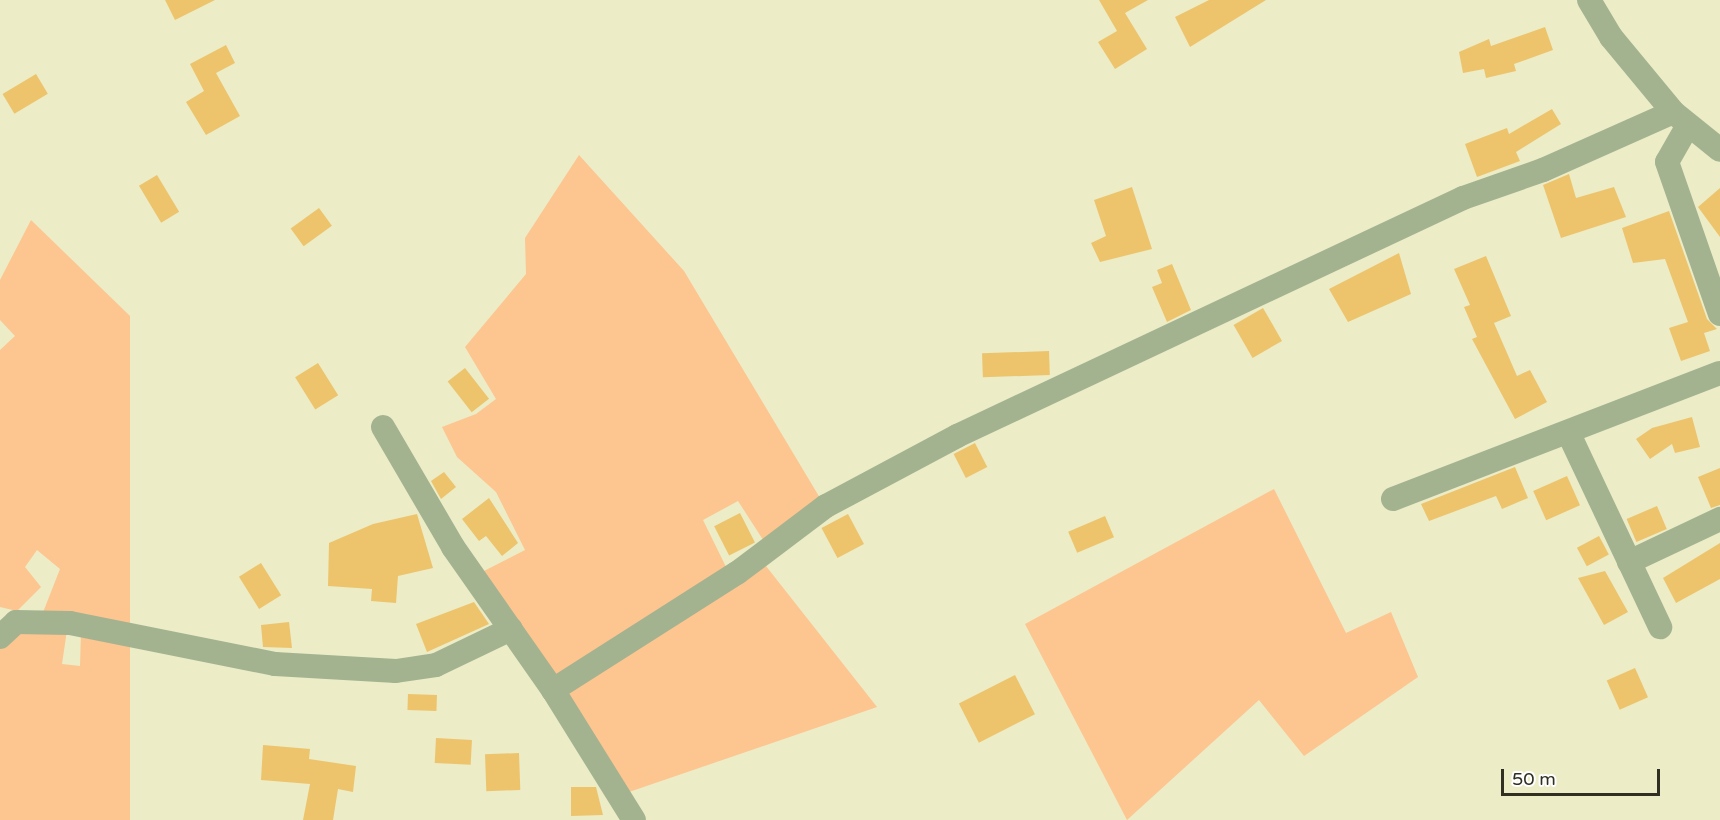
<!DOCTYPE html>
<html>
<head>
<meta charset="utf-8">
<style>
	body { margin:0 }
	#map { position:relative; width:1720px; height:820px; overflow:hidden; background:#ececc7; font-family:"Varela Round",sans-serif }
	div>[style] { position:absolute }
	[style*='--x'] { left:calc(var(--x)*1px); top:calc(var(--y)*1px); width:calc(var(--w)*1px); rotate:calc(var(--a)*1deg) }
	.green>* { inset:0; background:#fdc590 }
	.building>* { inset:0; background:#edc46c; transform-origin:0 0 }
	.minor>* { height:24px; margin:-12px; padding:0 12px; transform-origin:12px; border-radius:12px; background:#a3b390 }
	span { translate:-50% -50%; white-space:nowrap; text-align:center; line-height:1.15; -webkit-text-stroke:6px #fff; paint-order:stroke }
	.scale { position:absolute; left:1501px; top:769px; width:159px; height:27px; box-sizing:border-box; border:3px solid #302f21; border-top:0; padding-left:8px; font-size:18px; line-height:21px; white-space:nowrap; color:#302f21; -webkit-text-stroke:4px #fff; paint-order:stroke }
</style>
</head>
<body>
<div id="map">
	<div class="green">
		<div style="clip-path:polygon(579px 155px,684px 271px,820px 498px,767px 546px,738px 501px,703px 520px,728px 571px,554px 687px,478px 574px,525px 550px,496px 492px,457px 457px,442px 427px,476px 414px,496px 399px,465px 347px,526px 274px,525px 238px)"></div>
		<div style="clip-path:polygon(31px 220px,130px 316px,130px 628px,42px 615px,60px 569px,37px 550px,25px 567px,41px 587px,17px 611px,0 607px,0 350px,15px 336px,0 320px,0 280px)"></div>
		<div style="clip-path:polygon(1274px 489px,1346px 633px,1391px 612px,1418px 677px,1304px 756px,1259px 700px,1127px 820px,1025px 624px)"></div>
		<div style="clip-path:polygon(762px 561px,877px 707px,629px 792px,558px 691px)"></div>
		<div style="clip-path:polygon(26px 627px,67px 630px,62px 664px,80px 666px,81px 632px,130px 641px,130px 820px,0 820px,0 649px)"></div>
	</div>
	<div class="building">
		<div style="clip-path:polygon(165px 0,215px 0,175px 20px)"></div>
		<div style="clip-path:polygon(1099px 0,1148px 0,1125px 13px,1147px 49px,1115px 69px,1098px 42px,1117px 31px)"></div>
		<div style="clip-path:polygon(1209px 0,1266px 0,1190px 47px,1175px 17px)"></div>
		<div style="clip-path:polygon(1545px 27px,1553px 50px,1514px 64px,1516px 71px,1486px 78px,1484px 69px,1463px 73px,1459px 52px,1489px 39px,1491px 46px)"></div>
		<div style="clip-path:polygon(226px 45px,235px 63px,216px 73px,240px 116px,206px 135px,186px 102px,204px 91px,190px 64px)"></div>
		<div style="left:36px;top:74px;width:23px;height:39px;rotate:59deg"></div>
		<div style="clip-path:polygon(1552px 109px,1561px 124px,1516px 152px,1520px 161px,1477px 177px,1465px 144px,1507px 128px,1509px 134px)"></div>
		<div style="clip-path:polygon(1569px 174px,1576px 198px,1614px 187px,1626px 217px,1561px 238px,1543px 185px)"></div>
		<div style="left:157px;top:175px;width:43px;height:21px;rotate:59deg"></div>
		<div style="clip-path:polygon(1132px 187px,1152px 249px,1100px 262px,1091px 243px,1106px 236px,1094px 200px)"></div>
		<div style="clip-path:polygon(1720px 188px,1720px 237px,1698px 207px)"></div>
		<div style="left:319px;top:208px;width:22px;height:35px;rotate:54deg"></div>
		<div style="clip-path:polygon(1669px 211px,1707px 319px,1717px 329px,1704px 333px,1710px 351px,1681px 361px,1669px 328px,1688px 322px,1665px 259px,1633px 263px,1622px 228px)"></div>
		<div style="clip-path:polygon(1399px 253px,1411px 294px,1348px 322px,1329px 289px)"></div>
		<div style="clip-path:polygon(1486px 256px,1511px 316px,1494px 323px,1517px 376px,1530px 370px,1547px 402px,1515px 419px,1472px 339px,1477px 337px,1464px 307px,1470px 305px,1454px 269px)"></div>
		<div style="clip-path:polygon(1172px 264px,1191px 310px,1167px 322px,1152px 287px,1162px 283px,1157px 270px)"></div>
		<div style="left:1263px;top:308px;width:38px;height:34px;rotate:60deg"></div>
		<div style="left:1049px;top:351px;width:24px;height:67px;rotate:88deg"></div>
		<div style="left:318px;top:363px;width:38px;height:27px;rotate:58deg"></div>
		<div style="left:465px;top:368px;width:39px;height:22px;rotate:52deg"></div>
		<div style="clip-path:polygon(1692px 417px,1700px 447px,1675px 453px,1672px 444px,1650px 459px,1636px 439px,1652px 428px)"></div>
		<div style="left:975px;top:443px;width:27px;height:24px;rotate:63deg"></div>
		<div style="clip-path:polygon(1515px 467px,1528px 498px,1502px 509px,1496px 496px,1429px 521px,1421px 504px)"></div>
		<div style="clip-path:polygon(1720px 468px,1720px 505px,1711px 508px,1698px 477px)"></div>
		<div style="clip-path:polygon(444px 472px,456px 487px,441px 499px,431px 481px)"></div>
		<div style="left:1567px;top:476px;width:32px;height:37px;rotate:66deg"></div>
		<div style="clip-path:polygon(489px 498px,518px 543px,502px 556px,486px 536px,479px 541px,462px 519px)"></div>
		<div style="left:1657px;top:506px;width:25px;height:33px;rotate:67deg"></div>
		<div style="left:740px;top:513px;width:33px;height:29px;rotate:63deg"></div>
		<div style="clip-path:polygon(417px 514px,433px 568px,398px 576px,396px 603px,371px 601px,372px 589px,328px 586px,329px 543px,373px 524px)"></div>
		<div style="left:848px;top:514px;width:34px;height:30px;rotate:62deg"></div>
		<div style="left:1105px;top:516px;width:23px;height:40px;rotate:67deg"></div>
		<div style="left:1599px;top:536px;width:21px;height:25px;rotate:62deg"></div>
		<div style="clip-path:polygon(1720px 543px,1720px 579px,1676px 603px,1663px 578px)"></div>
		<div style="left:261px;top:563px;width:38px;height:26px;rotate:58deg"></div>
		<div style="clip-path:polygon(1605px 571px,1628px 612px,1604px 625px,1578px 578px)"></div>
		<div style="clip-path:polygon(474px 602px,489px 624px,427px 652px,416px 624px)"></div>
		<div style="clip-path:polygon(289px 622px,292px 648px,263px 647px,261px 625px)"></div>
		<div style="left:1635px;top:668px;width:32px;height:31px;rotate:66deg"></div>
		<div style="left:1015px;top:675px;width:44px;height:63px;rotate:63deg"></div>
		<div style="left:408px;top:694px;width:29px;height:16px;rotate:2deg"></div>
		<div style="left:436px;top:738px;width:36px;height:25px;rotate:3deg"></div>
		<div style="clip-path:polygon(263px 745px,310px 749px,309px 759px,356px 766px,353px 792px,338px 789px,333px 820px,303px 820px,310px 784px,261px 780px)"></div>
		<div style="left:519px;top:753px;width:37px;height:34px;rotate:88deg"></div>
		<div style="clip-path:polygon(571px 787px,596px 787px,603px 815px,571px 816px)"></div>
	</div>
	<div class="minor">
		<div style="--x:1589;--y:0;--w:43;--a:59.3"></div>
		<div style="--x:1611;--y:37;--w:97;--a:50.4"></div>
		<div style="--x:1673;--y:112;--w:60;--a:39"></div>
		<div style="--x:1687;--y:127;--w:40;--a:119.7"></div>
		<div style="--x:1667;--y:162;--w:161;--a:70.8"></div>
		<div style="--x:383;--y:427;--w:139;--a:59.7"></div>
		<div style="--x:453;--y:547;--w:174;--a:55"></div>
		<div style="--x:553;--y:690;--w:153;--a:58.1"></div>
		<div style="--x:1568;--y:432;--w:216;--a:64.7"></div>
		<div style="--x:1393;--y:499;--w:350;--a:-21.1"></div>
		<div style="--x:1629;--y:562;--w:101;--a:-25.3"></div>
		<div style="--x:0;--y:637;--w:22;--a:-43"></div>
		<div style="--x:16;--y:622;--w:54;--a:1.1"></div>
		<div style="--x:70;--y:623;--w:209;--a:11.3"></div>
		<div style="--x:275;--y:664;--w:121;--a:3.3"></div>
		<div style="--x:396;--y:671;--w:40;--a:-8.5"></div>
		<div style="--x:436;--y:665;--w:83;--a:-25.6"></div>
		<div style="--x:553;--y:690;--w:218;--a:-32.5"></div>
		<div style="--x:737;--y:573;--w:111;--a:-37"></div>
		<div style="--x:826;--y:506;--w:149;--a:-28.1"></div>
		<div style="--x:957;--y:436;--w:559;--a:-25.19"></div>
		<div style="--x:1463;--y:198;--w:85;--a:-19.3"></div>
		<div style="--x:1543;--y:170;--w:142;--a:-24"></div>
	</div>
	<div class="scale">50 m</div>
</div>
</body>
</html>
